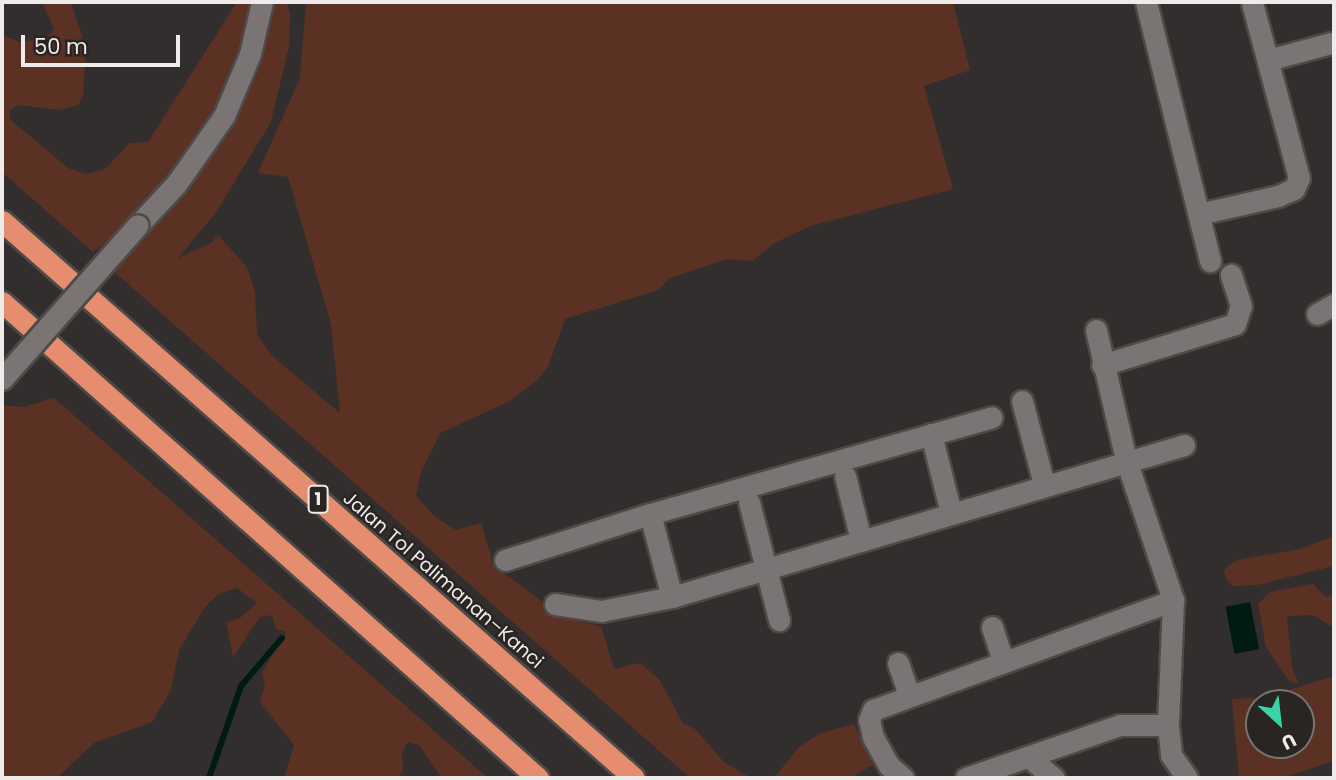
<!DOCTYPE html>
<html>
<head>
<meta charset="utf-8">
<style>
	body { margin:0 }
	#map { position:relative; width:1336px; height:780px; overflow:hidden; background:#322e2d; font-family:Poppins,sans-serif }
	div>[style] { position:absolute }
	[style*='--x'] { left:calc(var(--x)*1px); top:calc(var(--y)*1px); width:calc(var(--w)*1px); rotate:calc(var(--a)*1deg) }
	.green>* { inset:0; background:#5b3123 }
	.water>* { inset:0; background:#001b11; transform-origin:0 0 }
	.stream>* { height:6px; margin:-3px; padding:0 3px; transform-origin:3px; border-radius:3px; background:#001b11 }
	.roads { filter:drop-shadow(2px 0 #4d4a48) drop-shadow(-2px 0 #4d4a48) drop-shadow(0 2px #4d4a48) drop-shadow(0 -2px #4d4a48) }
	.street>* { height:21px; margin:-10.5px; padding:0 10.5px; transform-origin:10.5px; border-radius:10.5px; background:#7a7574 }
	.highway>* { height:21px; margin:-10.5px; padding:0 10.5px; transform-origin:10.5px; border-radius:10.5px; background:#e68d70 }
	.bridges { filter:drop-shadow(2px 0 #4d4a48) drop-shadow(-2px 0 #4d4a48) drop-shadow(0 2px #4d4a48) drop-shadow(0 -2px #4d4a48) }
	.street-bridge>* { height:21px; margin:-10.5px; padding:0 10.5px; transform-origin:10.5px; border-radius:10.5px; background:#7a7574 }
	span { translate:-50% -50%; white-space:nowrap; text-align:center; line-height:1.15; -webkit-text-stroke:5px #282523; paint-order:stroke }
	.shield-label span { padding:2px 5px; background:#282523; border:2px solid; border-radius:5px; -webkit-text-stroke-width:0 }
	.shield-label { font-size:18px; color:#eeebea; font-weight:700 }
	.street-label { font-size:19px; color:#eeebea }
	.frame { position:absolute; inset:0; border:4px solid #eeebea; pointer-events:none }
	.north { position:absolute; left:1245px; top:689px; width:70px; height:70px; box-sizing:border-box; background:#282523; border:2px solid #777473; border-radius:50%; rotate:153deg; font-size:19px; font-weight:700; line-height:28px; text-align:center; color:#eeebea }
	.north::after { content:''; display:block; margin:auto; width:24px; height:32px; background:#39d4a5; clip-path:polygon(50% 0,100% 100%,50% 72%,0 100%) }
	.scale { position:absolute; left:21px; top:35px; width:159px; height:32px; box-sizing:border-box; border:4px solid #eeebea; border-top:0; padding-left:9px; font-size:21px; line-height:24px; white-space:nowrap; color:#eeebea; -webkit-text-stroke:5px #282523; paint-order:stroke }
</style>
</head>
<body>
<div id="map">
	<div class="green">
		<div style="clip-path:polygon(42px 2px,71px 2px,86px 48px,83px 96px,78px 105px,59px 110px,18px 105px,10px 110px,10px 119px,68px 168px,85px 174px,104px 170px,130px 143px,148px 142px,237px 2px,252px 2px,244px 49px,206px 131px,141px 215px,93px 252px,2px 172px,2px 35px,20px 42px,48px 37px,54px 29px)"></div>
		<div style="clip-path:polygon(271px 2px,287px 2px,290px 15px,289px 46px,271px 122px,215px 214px,178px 258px,211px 243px,218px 235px,247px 267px,255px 292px,257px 334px,271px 355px,340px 413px,331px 324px,288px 177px,258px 173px,300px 78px,306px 2px,953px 2px,970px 70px,924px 86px,953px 189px,810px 226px,773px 244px,753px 261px,727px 259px,670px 278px,658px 290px,565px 319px,548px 367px,536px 381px,510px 401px,440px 433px,421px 472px,416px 496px,435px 517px,456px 530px,481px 523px,494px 566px,566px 619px,601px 626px,614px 669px,640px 663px,659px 679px,683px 723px,695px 729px,724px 762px,751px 778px,690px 778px,111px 269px,167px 206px)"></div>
		<div style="clip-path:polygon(54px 398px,488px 778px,442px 778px,419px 745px,408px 742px,402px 753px,403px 770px,397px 778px,284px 778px,294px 745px,260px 702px,265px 685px,262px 673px,286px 632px,276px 629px,272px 615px,260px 617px,233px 657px,226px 622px,240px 618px,257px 603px,237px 588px,219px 594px,205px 607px,179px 650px,171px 690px,152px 722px,94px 743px,57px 778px,2px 778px,2px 405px,23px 407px)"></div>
		<div style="clip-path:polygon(1334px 536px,1334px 566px,1257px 585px,1232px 586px,1226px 579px,1224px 570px,1237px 560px,1300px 549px)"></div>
		<div style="clip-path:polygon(1313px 584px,1326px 597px,1334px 594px,1334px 628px,1313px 615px,1287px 616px,1292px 667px,1298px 683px,1290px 682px,1266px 647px,1258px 604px,1270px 592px)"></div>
		<div style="clip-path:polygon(evenodd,1334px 676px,1334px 761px,1282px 778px,1239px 778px,1232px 699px,1263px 698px,1334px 676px,1259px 703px,1301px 703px,1301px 745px,1259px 745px,1259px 703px)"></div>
		<div style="clip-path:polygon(854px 724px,873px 765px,850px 778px,762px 778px,776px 775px,799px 747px,821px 733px)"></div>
	</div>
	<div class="water">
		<div style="left:1250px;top:602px;width:48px;height:25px;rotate:79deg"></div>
	</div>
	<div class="stream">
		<div style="--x:209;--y:778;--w:97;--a:-70.8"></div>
		<div style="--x:241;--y:686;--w:63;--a:-49.5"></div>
	</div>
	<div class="roads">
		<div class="street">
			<div style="--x:1146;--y:2;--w:267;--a:76.1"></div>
			<div style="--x:1268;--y:60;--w:65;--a:-15.1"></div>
			<div style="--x:1199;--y:214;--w:81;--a:-12.8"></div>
			<div style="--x:1278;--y:196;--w:17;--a:-24"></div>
			<div style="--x:1294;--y:189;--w:12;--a:-66"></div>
			<div style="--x:1299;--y:178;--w:182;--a:-105"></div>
			<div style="--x:138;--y:225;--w:57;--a:-47.1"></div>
			<div style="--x:177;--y:183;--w:82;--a:-55"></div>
			<div style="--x:224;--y:116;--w:67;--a:-67.2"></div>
			<div style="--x:250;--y:54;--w:53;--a:-77"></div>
			<div style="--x:1317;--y:314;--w:20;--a:-30"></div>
			<div style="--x:1096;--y:330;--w:133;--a:77"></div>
			<div style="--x:1126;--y:460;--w:148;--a:71.4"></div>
			<div style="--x:1173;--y:600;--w:125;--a:92.3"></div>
			<div style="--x:1168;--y:725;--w:30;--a:84"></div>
			<div style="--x:1171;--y:755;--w:28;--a:55"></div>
			<div style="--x:1102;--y:365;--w:139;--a:-17.1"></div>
			<div style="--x:1235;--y:324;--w:19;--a:-72"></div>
			<div style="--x:1241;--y:306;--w:33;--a:-108"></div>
			<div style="--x:1022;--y:401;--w:86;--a:75.2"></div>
			<div style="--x:931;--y:434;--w:81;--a:75.8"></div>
			<div style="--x:845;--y:476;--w:66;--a:76"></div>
			<div style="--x:749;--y:502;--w:122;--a:75.7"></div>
			<div style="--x:650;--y:514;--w:86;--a:75.2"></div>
			<div style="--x:505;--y:560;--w:152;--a:-17.6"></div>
			<div style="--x:650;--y:514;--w:355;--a:-15.8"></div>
			<div style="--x:555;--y:604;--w:47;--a:8.7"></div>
			<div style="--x:601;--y:611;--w:72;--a:-11.2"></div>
			<div style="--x:672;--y:597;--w:534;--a:-16.53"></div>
			<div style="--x:992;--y:627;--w:36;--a:72"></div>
			<div style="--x:898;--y:663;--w:34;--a:71"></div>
			<div style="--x:1030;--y:758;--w:31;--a:40"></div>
			<div style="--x:903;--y:778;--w:18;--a:-139"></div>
			<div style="--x:889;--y:766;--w:33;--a:-119"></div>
			<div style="--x:873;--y:737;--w:17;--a:-103"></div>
			<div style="--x:869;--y:720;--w:11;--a:-68"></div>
			<div style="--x:873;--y:710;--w:320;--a:-20.1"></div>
			<div style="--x:966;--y:778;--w:163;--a:-19"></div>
			<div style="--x:1120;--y:725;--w:48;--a:0"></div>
		</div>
		<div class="highway">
			<div style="--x:2;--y:221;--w:842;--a:41.39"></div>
			<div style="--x:2;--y:302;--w:717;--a:41.61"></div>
		</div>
	</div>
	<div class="bridges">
		<div class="street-bridge">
			<div style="--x:2;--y:379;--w:205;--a:-48.6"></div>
		</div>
	</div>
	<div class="shield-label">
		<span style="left:318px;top:499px">1</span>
	</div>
	<div class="street-label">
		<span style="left:443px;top:580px;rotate:41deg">Jalan Tol Palimanan–Kanci</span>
	</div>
	<div class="frame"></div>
	<div class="north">U</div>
	<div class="scale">50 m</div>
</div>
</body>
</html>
